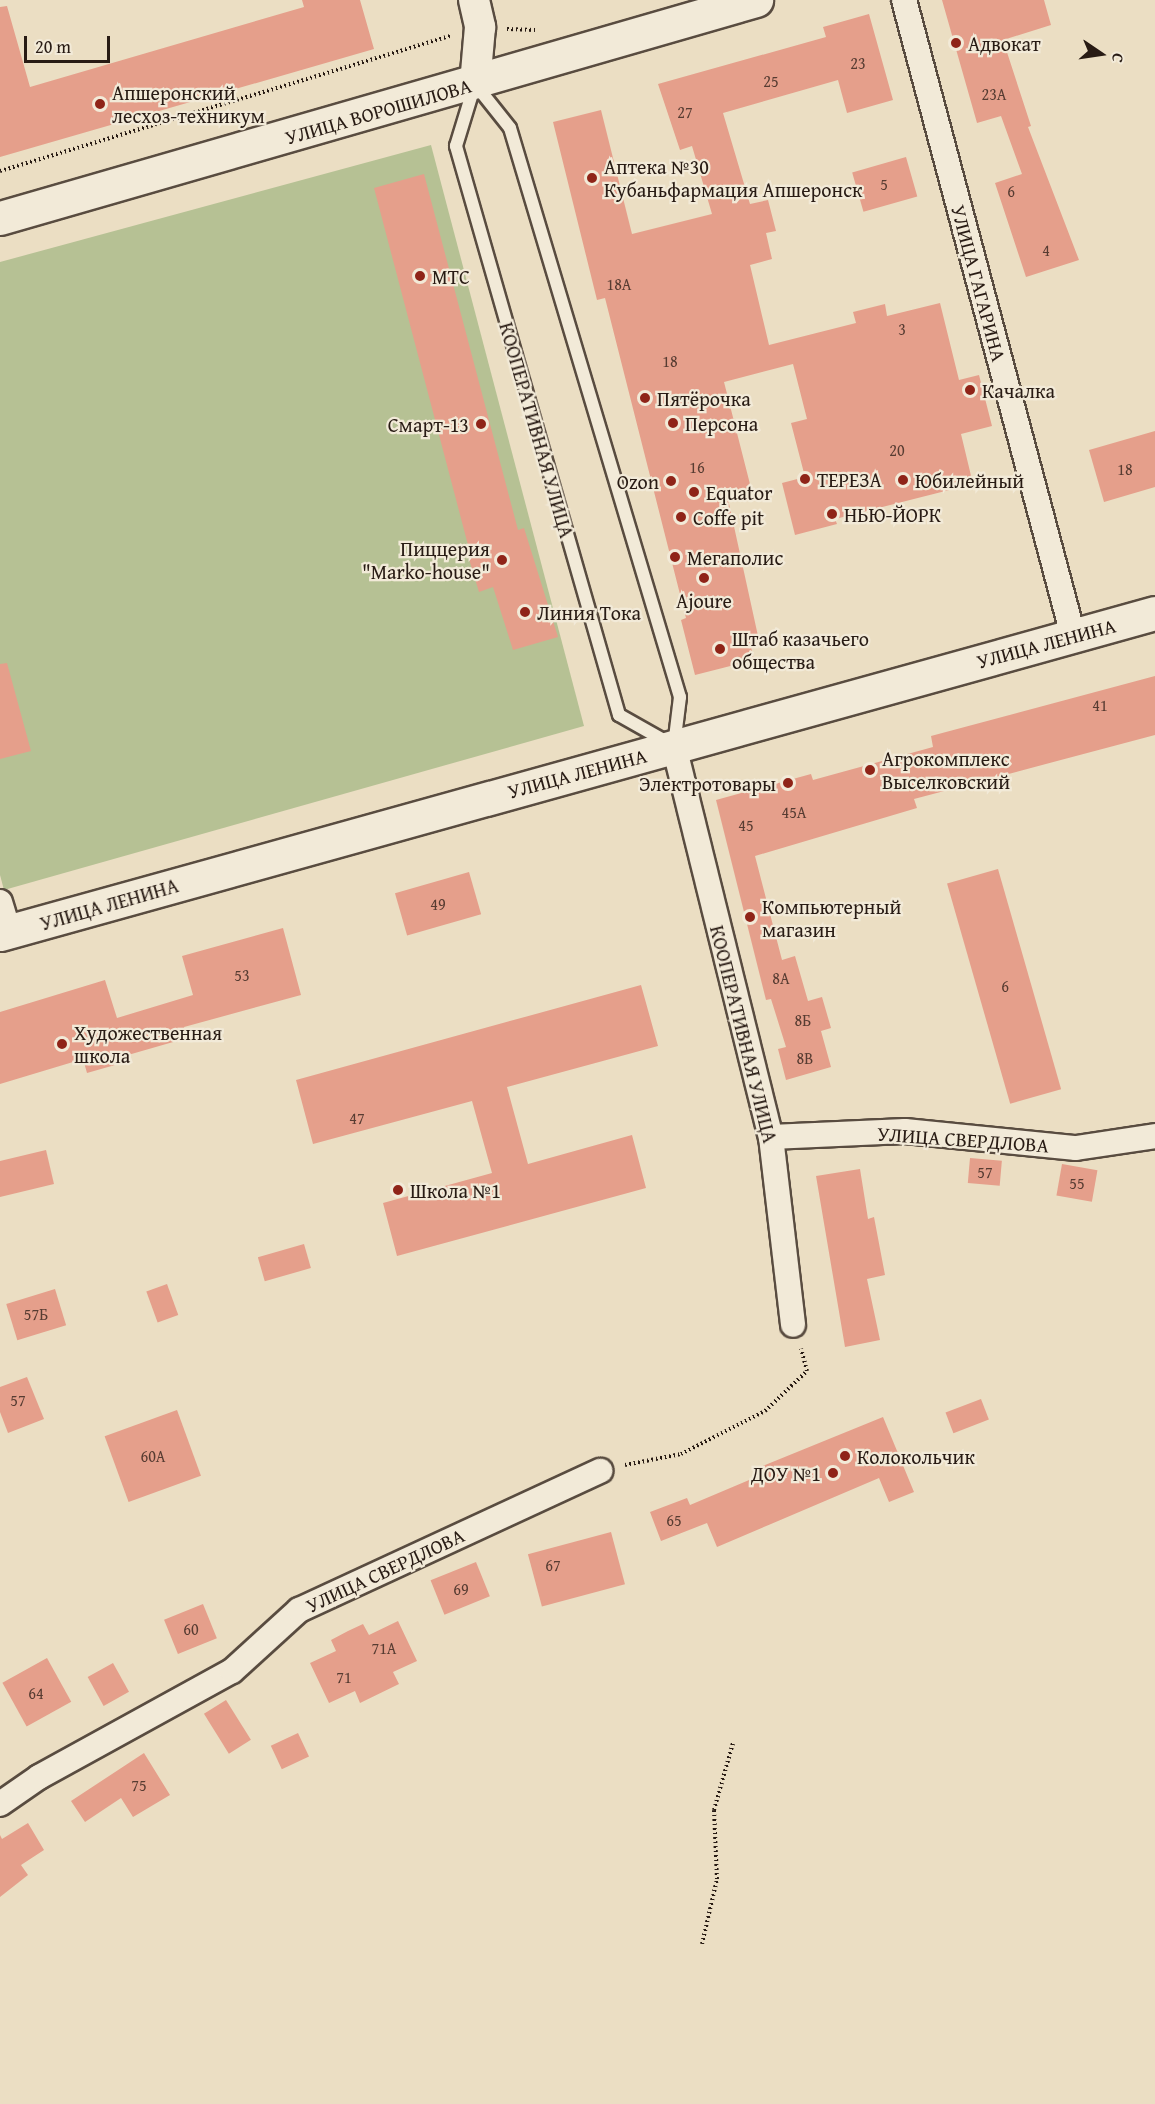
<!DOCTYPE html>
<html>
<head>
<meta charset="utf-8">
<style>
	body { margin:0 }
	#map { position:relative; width:1155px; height:2104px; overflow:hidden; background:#ebdec3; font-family:"Gentium Book Plus",serif }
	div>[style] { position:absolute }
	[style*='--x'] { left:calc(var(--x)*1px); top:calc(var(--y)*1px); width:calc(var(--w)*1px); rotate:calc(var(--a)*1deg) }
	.green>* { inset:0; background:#b6c194 }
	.building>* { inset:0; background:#e59f8b; transform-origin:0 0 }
	.path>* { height:4px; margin-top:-2px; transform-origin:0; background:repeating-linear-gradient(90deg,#281b14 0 1.5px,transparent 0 4.5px) }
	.roads { filter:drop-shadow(2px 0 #594c40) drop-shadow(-2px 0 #594c40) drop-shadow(0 2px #594c40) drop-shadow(0 -2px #594c40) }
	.service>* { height:12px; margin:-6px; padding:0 6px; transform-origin:6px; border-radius:6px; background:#f2ead8 }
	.minor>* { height:24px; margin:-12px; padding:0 12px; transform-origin:12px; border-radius:12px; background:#f2ead8 }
	.tertiary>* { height:30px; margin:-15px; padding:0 15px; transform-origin:15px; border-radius:15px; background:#f2ead8 }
	.secondary>* { height:33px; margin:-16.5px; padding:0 16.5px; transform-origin:16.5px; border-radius:16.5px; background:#f2ead8 }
	.dots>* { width:16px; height:16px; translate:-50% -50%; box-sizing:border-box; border:3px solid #f2ead8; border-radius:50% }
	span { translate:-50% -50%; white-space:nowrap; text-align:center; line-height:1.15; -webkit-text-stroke:4.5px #f2ead8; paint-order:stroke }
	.number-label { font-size:16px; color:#573c32 }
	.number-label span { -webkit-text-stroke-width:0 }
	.poi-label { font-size:20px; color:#281b14 }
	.left { translate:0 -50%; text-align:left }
	.right { translate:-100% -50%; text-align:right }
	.street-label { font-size:20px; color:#281b14 }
	.north { position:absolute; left:1071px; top:24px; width:60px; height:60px; -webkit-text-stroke:4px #f2ead8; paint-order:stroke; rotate:103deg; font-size:16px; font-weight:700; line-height:24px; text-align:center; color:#281b14 }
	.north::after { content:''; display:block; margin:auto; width:21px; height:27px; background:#281b14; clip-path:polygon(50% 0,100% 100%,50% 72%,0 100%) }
	.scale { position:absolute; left:24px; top:36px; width:86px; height:27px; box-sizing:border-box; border:3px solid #281b14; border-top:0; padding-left:8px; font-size:18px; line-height:21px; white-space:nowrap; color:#281b14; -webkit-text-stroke:4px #f2ead8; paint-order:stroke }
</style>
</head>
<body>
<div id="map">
	<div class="green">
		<div style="clip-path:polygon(431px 145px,584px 726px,4px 890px,0 875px,0 262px)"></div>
	</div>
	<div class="building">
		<div style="clip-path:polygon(302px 0,360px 0,374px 49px,0 157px,0 7px,7px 6px,30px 87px,304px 7px)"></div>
		<div style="clip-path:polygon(942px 0,1044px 0,1051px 25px,1003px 40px,1031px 126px,1028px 127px,1079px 260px,1026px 277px,995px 183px,1022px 174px,1001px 116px,977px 123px)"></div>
		<div style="clip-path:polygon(869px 14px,893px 100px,847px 113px,838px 80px,723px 113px,750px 204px,768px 200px,776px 231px,766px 233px,772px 259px,750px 265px,769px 345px,856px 323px,853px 312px,885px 304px,887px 316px,940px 303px,959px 380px,979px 375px,992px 426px,961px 434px,973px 484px,835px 519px,837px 524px,795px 535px,782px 483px,805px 477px,791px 423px,807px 419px,793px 364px,724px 382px,752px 492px,728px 499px,758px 636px,749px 638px,754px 660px,695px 675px,681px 620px,686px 618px,605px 298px,597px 300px,553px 122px,601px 110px,632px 234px,712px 214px,692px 146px,680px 150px,658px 84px,826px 37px,823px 27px)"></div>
		<div style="left:906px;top:157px;width:41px;height:56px;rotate:74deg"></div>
		<div style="clip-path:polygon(424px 174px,518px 530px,524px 528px,558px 637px,513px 650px,493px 587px,479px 592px,465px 546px,468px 545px,374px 188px)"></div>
		<div style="clip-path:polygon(1155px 431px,1155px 487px,1104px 502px,1089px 450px)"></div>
		<div style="clip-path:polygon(7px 663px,31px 751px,0 759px,0 664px)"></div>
		<div style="clip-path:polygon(1155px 676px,1155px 735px,914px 799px,917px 808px,755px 856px,782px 960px,795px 956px,808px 1001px,822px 997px,831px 1028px,821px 1031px,831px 1067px,786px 1080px,778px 1049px,786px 1047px,771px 999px,766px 1000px,716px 800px,811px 774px,813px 780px,933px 747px,931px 736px)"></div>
		<div style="left:998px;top:869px;width:229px;height:53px;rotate:74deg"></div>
		<div style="left:469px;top:872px;width:44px;height:77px;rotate:74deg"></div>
		<div style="clip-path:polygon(283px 928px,301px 995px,184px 1027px,187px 1038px,128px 1055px,129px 1061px,87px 1073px,83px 1059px,0 1084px,0 1012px,105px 980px,117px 1018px,193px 995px,182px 956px)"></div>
		<div style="clip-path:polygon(641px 985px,658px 1046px,507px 1087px,528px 1164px,632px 1135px,646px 1188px,397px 1256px,383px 1203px,492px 1173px,472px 1101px,313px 1144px,296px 1080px)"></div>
		<div style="clip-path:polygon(46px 1150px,54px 1184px,0 1197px,0 1161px)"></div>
		<div style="left:970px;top:1158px;width:32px;height:25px;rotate:5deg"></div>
		<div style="left:1062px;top:1164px;width:36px;height:32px;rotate:10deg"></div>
		<div style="clip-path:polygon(860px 1169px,868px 1219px,874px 1217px,885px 1275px,867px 1279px,880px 1340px,845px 1347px,816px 1176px)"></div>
		<div style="left:304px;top:1244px;width:25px;height:48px;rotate:74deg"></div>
		<div style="left:167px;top:1284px;width:33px;height:22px;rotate:70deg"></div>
		<div style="left:55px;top:1289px;width:38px;height:51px;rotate:73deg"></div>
		<div style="clip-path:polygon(27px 1377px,44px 1419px,8px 1433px,0 1412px,0 1387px)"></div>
		<div style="left:981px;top:1399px;width:22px;height:38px;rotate:69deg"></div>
		<div style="left:177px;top:1410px;width:70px;height:77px;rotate:70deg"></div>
		<div style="clip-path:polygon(883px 1417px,914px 1492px,889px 1502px,879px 1478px,717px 1547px,707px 1523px,661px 1541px,650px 1512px,687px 1498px,690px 1505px,761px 1475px,758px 1468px)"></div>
		<div style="left:611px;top:1532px;width:54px;height:86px;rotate:75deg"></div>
		<div style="left:476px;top:1562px;width:37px;height:49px;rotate:68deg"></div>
		<div style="left:203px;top:1604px;width:37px;height:42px;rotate:68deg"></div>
		<div style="clip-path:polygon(398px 1621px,417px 1661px,393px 1672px,399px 1684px,360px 1703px,355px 1691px,329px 1703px,310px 1663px,336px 1651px,331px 1640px,348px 1631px,363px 1624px,369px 1635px)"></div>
		<div style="left:47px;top:1658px;width:50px;height:51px;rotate:61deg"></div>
		<div style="left:113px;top:1663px;width:33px;height:29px;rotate:61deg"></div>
		<div style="left:226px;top:1700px;width:47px;height:26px;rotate:58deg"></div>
		<div style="left:298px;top:1733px;width:26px;height:30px;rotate:65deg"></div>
		<div style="clip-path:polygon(144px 1753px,170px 1795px,133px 1817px,121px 1798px,85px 1822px,71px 1801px)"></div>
		<div style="clip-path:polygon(28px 1823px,44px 1850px,21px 1865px,28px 1875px,0 1897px,0 1835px,2px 1839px)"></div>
	</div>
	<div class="path">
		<div style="--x:507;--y:29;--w:28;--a:2"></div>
		<div style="--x:0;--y:171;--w:470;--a:-16.7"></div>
		<div style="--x:625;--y:1465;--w:57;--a:-11.1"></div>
		<div style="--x:681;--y:1454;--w:94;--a:-27.1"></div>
		<div style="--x:765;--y:1411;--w:58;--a:-43.6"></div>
		<div style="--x:807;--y:1371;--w:23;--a:-105"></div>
		<div style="--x:702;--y:1944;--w:67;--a:-77"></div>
		<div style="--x:717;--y:1879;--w:69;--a:-92.5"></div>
		<div style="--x:714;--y:1810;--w:70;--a:-74.2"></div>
	</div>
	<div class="roads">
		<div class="service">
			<div style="--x:475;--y:84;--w:56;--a:51.5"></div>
			<div style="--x:510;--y:128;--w:594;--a:73.37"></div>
			<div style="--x:680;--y:697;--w:49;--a:97"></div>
			<div style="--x:674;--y:746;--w:63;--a:-150.6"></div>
			<div style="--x:619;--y:715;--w:592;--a:-105.99"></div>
			<div style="--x:456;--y:146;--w:65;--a:-73"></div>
		</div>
		<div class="minor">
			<div style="--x:904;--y:0;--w:657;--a:75.1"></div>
			<div style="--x:674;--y:746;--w:403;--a:76.1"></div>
			<div style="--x:771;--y:1137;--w:189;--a:83.3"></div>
			<div style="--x:0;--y:902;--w:31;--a:73"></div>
			<div style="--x:771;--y:1137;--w:134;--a:-2.6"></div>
			<div style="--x:905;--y:1131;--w:172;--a:5.7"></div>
			<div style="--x:1076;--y:1148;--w:80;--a:-8.6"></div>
			<div style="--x:0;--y:1804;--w:47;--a:-34.7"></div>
			<div style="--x:39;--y:1777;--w:220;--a:-28.8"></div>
			<div style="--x:232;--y:1671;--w:91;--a:-42.3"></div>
			<div style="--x:299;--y:1610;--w:332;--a:-24.8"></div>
		</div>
		<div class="tertiary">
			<div style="--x:474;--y:0;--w:28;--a:77"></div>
			<div style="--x:480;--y:27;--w:57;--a:95"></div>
		</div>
		<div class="secondary">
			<div style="--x:0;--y:218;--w:787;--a:-16.09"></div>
			<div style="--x:0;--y:934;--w:1199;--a:-15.53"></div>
		</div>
	</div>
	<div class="dots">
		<div style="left:956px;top:43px;background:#8f2418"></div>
		<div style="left:100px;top:104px;background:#8f2418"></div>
		<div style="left:592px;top:178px;background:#8f2418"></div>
		<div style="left:420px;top:276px;background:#8f2418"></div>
		<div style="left:970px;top:390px;background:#8f2418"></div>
		<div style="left:645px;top:398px;background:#8f2418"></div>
		<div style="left:673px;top:423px;background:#8f2418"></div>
		<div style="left:481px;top:424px;background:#8f2418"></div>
		<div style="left:805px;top:479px;background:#8f2418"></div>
		<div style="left:903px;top:480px;background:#8f2418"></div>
		<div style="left:671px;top:481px;background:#8f2418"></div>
		<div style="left:694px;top:492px;background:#8f2418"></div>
		<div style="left:832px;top:514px;background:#8f2418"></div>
		<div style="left:681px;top:517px;background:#8f2418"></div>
		<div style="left:675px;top:557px;background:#8f2418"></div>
		<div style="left:502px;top:560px;background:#8f2418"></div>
		<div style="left:704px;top:578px;background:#8f2418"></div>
		<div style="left:525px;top:612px;background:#8f2418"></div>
		<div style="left:720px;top:649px;background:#8f2418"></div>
		<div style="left:870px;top:770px;background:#8f2418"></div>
		<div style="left:788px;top:783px;background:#8f2418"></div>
		<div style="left:750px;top:917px;background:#8f2418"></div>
		<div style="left:62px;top:1044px;background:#8f2418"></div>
		<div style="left:398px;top:1190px;background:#8f2418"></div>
		<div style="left:845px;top:1456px;background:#8f2418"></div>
		<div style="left:833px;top:1473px;background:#8f2418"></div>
	</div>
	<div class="number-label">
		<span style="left:858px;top:63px">23</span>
		<span style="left:771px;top:81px">25</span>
		<span style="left:994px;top:94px">23А</span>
		<span style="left:685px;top:112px">27</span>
		<span style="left:884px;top:184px">5</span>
		<span style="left:1011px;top:191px">6</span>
		<span style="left:1046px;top:250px">4</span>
		<span style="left:619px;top:284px">18А</span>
		<span style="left:902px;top:329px">3</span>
		<span style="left:670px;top:361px">18</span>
		<span style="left:897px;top:450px">20</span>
		<span style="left:697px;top:467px">16</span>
		<span style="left:1125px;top:469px">18</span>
		<span style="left:1100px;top:705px">41</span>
		<span style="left:794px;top:812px">45А</span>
		<span style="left:746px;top:825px">45</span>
		<span style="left:438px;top:904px">49</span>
		<span style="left:242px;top:975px">53</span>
		<span style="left:781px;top:978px">8А</span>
		<span style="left:1005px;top:986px">6</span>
		<span style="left:803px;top:1020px">8Б</span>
		<span style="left:805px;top:1058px">8В</span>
		<span style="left:357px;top:1118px">47</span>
		<span style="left:985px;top:1172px">57</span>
		<span style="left:1077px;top:1183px">55</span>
		<span style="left:36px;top:1314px">57Б</span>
		<span style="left:18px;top:1400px">57</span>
		<span style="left:153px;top:1456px">60А</span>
		<span style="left:674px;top:1520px">65</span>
		<span style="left:553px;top:1565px">67</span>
		<span style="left:461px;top:1589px">69</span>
		<span style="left:191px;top:1629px">60</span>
		<span style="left:384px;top:1648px">71А</span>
		<span style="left:344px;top:1677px">71</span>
		<span style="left:36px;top:1693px">64</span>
		<span style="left:139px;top:1785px">75</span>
	</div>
	<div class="poi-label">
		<span class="left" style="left:968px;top:43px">Адвокат</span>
		<span class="left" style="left:112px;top:104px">Апшеронский<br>лесхоз-техникум</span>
		<span class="left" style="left:604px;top:178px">Аптека №30<br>Кубаньфармация Апшеронск</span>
		<span class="left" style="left:432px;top:276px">МТС</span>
		<span class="left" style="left:982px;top:390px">Качалка</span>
		<span class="left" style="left:657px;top:398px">Пятёрочка</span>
		<span class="left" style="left:685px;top:423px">Персона</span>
		<span class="right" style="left:469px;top:424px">Смарт-13</span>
		<span class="left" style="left:817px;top:479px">ТЕРЕЗА</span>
		<span class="left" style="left:915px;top:480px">Юбилейный</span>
		<span class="right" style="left:659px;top:481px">Ozon</span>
		<span class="left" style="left:706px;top:492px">Equator</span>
		<span class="left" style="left:844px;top:514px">НЬЮ-ЙОРК</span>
		<span class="left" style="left:693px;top:517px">Coffe pit</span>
		<span class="right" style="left:490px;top:560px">Пиццерия<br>"Marko-house"</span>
		<span class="left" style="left:687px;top:557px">Мегаполис</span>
		<span style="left:704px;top:600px">Ajoure</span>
		<span class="left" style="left:537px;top:612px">Линия Тока</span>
		<span class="left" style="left:732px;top:650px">Штаб казачьего<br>общества</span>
		<span class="left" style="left:882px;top:770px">Агрокомплекс<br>Выселковский</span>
		<span class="right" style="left:776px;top:783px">Электротовары</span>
		<span class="left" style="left:762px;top:918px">Компьютерный<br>магазин</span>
		<span class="left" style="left:74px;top:1044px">Художественная<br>школа</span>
		<span class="left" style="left:410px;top:1190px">Школа №1</span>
		<span class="left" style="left:857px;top:1456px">Колокольчик</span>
		<span class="right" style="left:821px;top:1473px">ДОУ №1</span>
	</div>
	<div class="street-label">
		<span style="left:378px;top:111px;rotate:-16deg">УЛИЦА ВОРОШИЛОВА</span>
		<span style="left:979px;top:283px;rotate:75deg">УЛИЦА ГАГАРИНА</span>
		<span style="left:537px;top:430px;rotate:74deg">КООПЕРАТИВНАЯ УЛИЦА</span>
		<span style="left:1046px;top:643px;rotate:-15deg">УЛИЦА ЛЕНИНА</span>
		<span style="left:577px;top:773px;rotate:-15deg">УЛИЦА ЛЕНИНА</span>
		<span style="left:109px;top:904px;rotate:-16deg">УЛИЦА ЛЕНИНА</span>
		<span style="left:744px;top:1034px;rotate:76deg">КООПЕРАТИВНАЯ УЛИЦА</span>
		<span style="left:963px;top:1139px;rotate:4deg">УЛИЦА СВЕРДЛОВА</span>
		<span style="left:385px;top:1570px;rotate:-25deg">УЛИЦА СВЕРДЛОВА</span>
	</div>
	<div class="north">С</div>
	<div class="scale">20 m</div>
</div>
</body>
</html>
